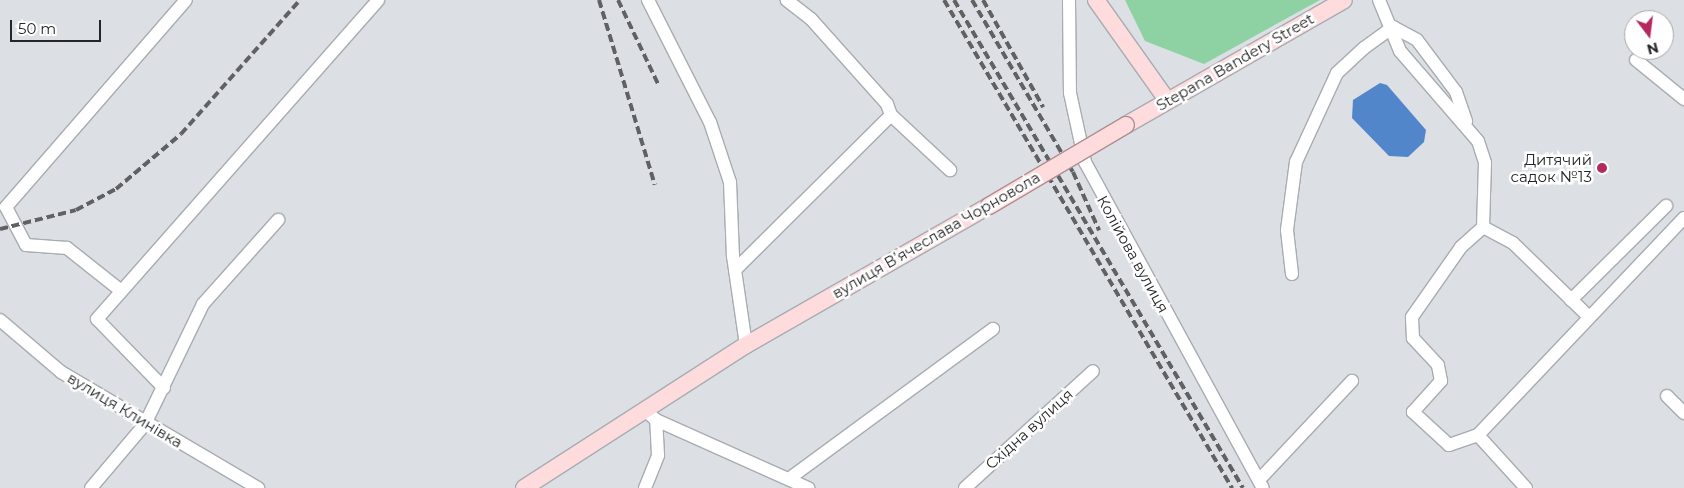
<!DOCTYPE html>
<html>
<head>
<meta charset="utf-8">
<style>
	body { margin:0 }
	#map { position:relative; width:1684px; height:488px; overflow:hidden; background:#dcdfe4; font-family:Montserrat,sans-serif }
	div>[style] { position:absolute }
	[style*='--x'] { left:calc(var(--x)*1px); top:calc(var(--y)*1px); width:calc(var(--w)*1px); rotate:calc(var(--a)*1deg) }
	.green>* { inset:0; background:#8ed1a2 }
	.water>* { inset:0; background:#5187ca }
	.roads { filter:drop-shadow(1px 0 #a8acb0) drop-shadow(-1px 0 #a8acb0) drop-shadow(0 1px #a8acb0) drop-shadow(0 -1px #a8acb0) }
	.minor>* { height:12px; margin:-6px; padding:0 6px; transform-origin:6px; border-radius:6px; background:#fff }
	.major>* { height:16px; margin:-8px; padding:0 8px; transform-origin:8px; border-radius:8px; background:#fedcde }
	.rail>* { height:4px; margin-top:-2px; transform-origin:0; background:repeating-linear-gradient(90deg,#5f6163 0 8px,transparent 0 12px) }
	.bridges { filter:drop-shadow(1px 0 #b18d90) drop-shadow(-1px 0 #b18d90) drop-shadow(0 1px #b18d90) drop-shadow(0 -1px #b18d90) }
	.major-bridge>* { height:16px; margin:-8px; padding:0 8px; transform-origin:8px; border-radius:8px; background:#fedcde }
	.dots>* { width:14px; height:14px; translate:-50% -50%; box-sizing:border-box; border:2px solid #fff; border-radius:50% }
	span { translate:-50% -50%; white-space:nowrap; text-align:center; line-height:1.15; -webkit-text-stroke:5px #fff; paint-order:stroke }
	.street-label { font-size:15px; color:#252628 }
	.poi-label { font-size:15px; color:#252628 }
	.right { translate:-100% -50%; text-align:right }
	.north { position:absolute; left:1624px; top:10px; width:50px; height:50px; box-sizing:border-box; background:#fff; border:1px solid #a8a8a9; border-radius:50%; rotate:165deg; font-size:14px; font-weight:700; line-height:20px; text-align:center; color:#252628 }
	.north::after { content:''; display:block; margin:auto; width:18px; height:22px; background:#b6295f; clip-path:polygon(50% 0,100% 100%,50% 72%,0 100%) }
	.scale { position:absolute; left:10px; top:20px; width:91px; height:22px; box-sizing:border-box; border:2px solid #252628; border-top:0; padding-left:6px; font-size:15px; line-height:18px; white-space:nowrap; color:#252628; -webkit-text-stroke:4px #fff; paint-order:stroke }
</style>
</head>
<body>
<div id="map">
	<div class="green">
		<div style="clip-path:polygon(1125px 0,1320px 0,1204px 64px,1145px 41px)"></div>
	</div>
	<div class="water">
		<div style="clip-path:polygon(1380px 83px,1387px 85px,1426px 130px,1424px 142px,1408px 157px,1389px 156px,1352px 118px,1353px 100px)"></div>
	</div>
	<div class="roads">
		<div class="minor">
			<div style="--x:648;--y:0;--w:137;--a:63.1"></div>
			<div style="--x:710;--y:122;--w:63;--a:71.6"></div>
			<div style="--x:730;--y:182;--w:74;--a:87.7"></div>
			<div style="--x:733;--y:256;--w:90;--a:81.7"></div>
			<div style="--x:1069;--y:0;--w:93;--a:89.4"></div>
			<div style="--x:1070;--y:93;--w:71;--a:77.7"></div>
			<div style="--x:1085;--y:162;--w:371;--a:61.4"></div>
			<div style="--x:1379;--y:0;--w:55;--a:67.6"></div>
			<div style="--x:1400;--y:51;--w:119;--a:49.1"></div>
			<div style="--x:1478;--y:141;--w:23;--a:72"></div>
			<div style="--x:1485;--y:163;--w:64;--a:91.8"></div>
			<div style="--x:1636;--y:60;--w:62;--a:39.1"></div>
			<div style="--x:891;--y:115;--w:81;--a:43"></div>
			<div style="--x:735;--y:270;--w:220;--a:-44.8"></div>
			<div style="--x:891;--y:115;--w:12;--a:-110"></div>
			<div style="--x:887;--y:104;--w:114;--a:-131.8"></div>
			<div style="--x:811;--y:19;--w:31;--a:-142"></div>
			<div style="--x:1292;--y:274;--w:44;--a:-96.5"></div>
			<div style="--x:1287;--y:230;--w:69;--a:-82.5"></div>
			<div style="--x:1296;--y:162;--w:98;--a:-65.3"></div>
			<div style="--x:1337;--y:73;--w:37;--a:-43"></div>
			<div style="--x:1364;--y:48;--w:36;--a:-36"></div>
			<div style="--x:1393;--y:27;--w:27;--a:28"></div>
			<div style="--x:1417;--y:40;--w:65;--a:53.1"></div>
			<div style="--x:1456;--y:92;--w:31;--a:71"></div>
			<div style="--x:120;--y:290;--w:68;--a:-141.6"></div>
			<div style="--x:67;--y:248;--w:41;--a:-175.8"></div>
			<div style="--x:26;--y:245;--w:43;--a:-117.8"></div>
			<div style="--x:6;--y:207;--w:274;--a:-49"></div>
			<div style="--x:1571;--y:300;--w:134;--a:-44.7"></div>
			<div style="--x:0;--y:320;--w:80;--a:40.4"></div>
			<div style="--x:61;--y:372;--w:229;--a:30.5"></div>
			<div style="--x:164;--y:388;--w:96;--a:-134.2"></div>
			<div style="--x:97;--y:319;--w:425;--a:-48.6"></div>
			<div style="--x:1667;--y:396;--w:24;--a:45"></div>
			<div style="--x:644;--y:409;--w:16;--a:43"></div>
			<div style="--x:656;--y:420;--w:167;--a:24.1"></div>
			<div style="--x:1478;--y:435;--w:31;--a:161"></div>
			<div style="--x:1449;--y:445;--w:49;--a:-137.5"></div>
			<div style="--x:1413;--y:412;--w:42;--a:-47.9"></div>
			<div style="--x:1441;--y:381;--w:16;--a:-101"></div>
			<div style="--x:1438;--y:365;--w:37;--a:-133"></div>
			<div style="--x:1413;--y:338;--w:21;--a:-93"></div>
			<div style="--x:1412;--y:317;--w:85;--a:-55"></div>
			<div style="--x:1461;--y:247;--w:30;--a:-42"></div>
			<div style="--x:1483;--y:227;--w:34;--a:28"></div>
			<div style="--x:1513;--y:243;--w:106;--a:44.2"></div>
			<div style="--x:790;--y:478;--w:252;--a:-36.3"></div>
			<div style="--x:1259;--y:480;--w:136;--a:-46.8"></div>
			<div style="--x:91;--y:488;--w:84;--a:-49.8"></div>
			<div style="--x:145;--y:424;--w:133;--a:-64.2"></div>
			<div style="--x:203;--y:304;--w:113;--a:-48.2"></div>
			<div style="--x:645;--y:488;--w:35;--a:-68"></div>
			<div style="--x:658;--y:455;--w:35;--a:-93"></div>
			<div style="--x:965;--y:488;--w:173;--a:-42.4"></div>
			<div style="--x:1526;--y:488;--w:72;--a:-132.2"></div>
			<div style="--x:1478;--y:435;--w:299;--a:-46.5"></div>
		</div>
		<div class="major">
			<div style="--x:1096;--y:0;--w:123;--a:54.6"></div>
			<div style="--x:1126;--y:125;--w:251;--a:-29.8"></div>
			<div style="--x:524;--y:488;--w:264;--a:-32.8"></div>
			<div style="--x:746;--y:345;--w:280;--a:-29.8"></div>
		</div>
	</div>
	<div class="rail">
		<div style="--x:599;--y:0;--w:193;--a:73.2"></div>
		<div style="--x:618;--y:0;--w:95;--a:64.5"></div>
		<div style="--x:944;--y:0;--w:567;--a:59.45"></div>
		<div style="--x:954;--y:0;--w:567;--a:59.37"></div>
		<div style="--x:972;--y:0;--w:199;--a:59.6"></div>
		<div style="--x:1073;--y:172;--w:64;--a:65.9"></div>
		<div style="--x:983;--y:0;--w:123;--a:60.7"></div>
		<div style="--x:0;--y:229;--w:78;--a:-14"></div>
		<div style="--x:76;--y:210;--w:45;--a:-27.7"></div>
		<div style="--x:116;--y:189;--w:85;--a:-40.2"></div>
		<div style="--x:181;--y:134;--w:179;--a:-48.4"></div>
	</div>
	<div class="bridges">
		<div class="major-bridge">
			<div style="--x:989;--y:206;--w:159;--a:-30.6"></div>
		</div>
	</div>
	<div class="dots">
		<div style="left:1602px;top:168px;background:#b6295f"></div>
	</div>
	<div class="street-label">
		<span style="left:1235px;top:62px;rotate:-30deg">Stepana Bandery Street</span>
		<span style="left:936px;top:235px;rotate:-30deg">вулиця Вʼячеслава Чорновола</span>
		<span style="left:1133px;top:254px;rotate:61deg">Колійова вулиця</span>
		<span style="left:125px;top:410px;rotate:31deg">вулиця Клинівка</span>
		<span style="left:1029px;top:429px;rotate:-42deg">Східна вулиця</span>
	</div>
	<div class="poi-label">
		<span class="right" style="left:1592px;top:168px">Дитячий<br>садок №13</span>
	</div>
	<div class="north">N</div>
	<div class="scale">50 m</div>
</div>
</body>
</html>
